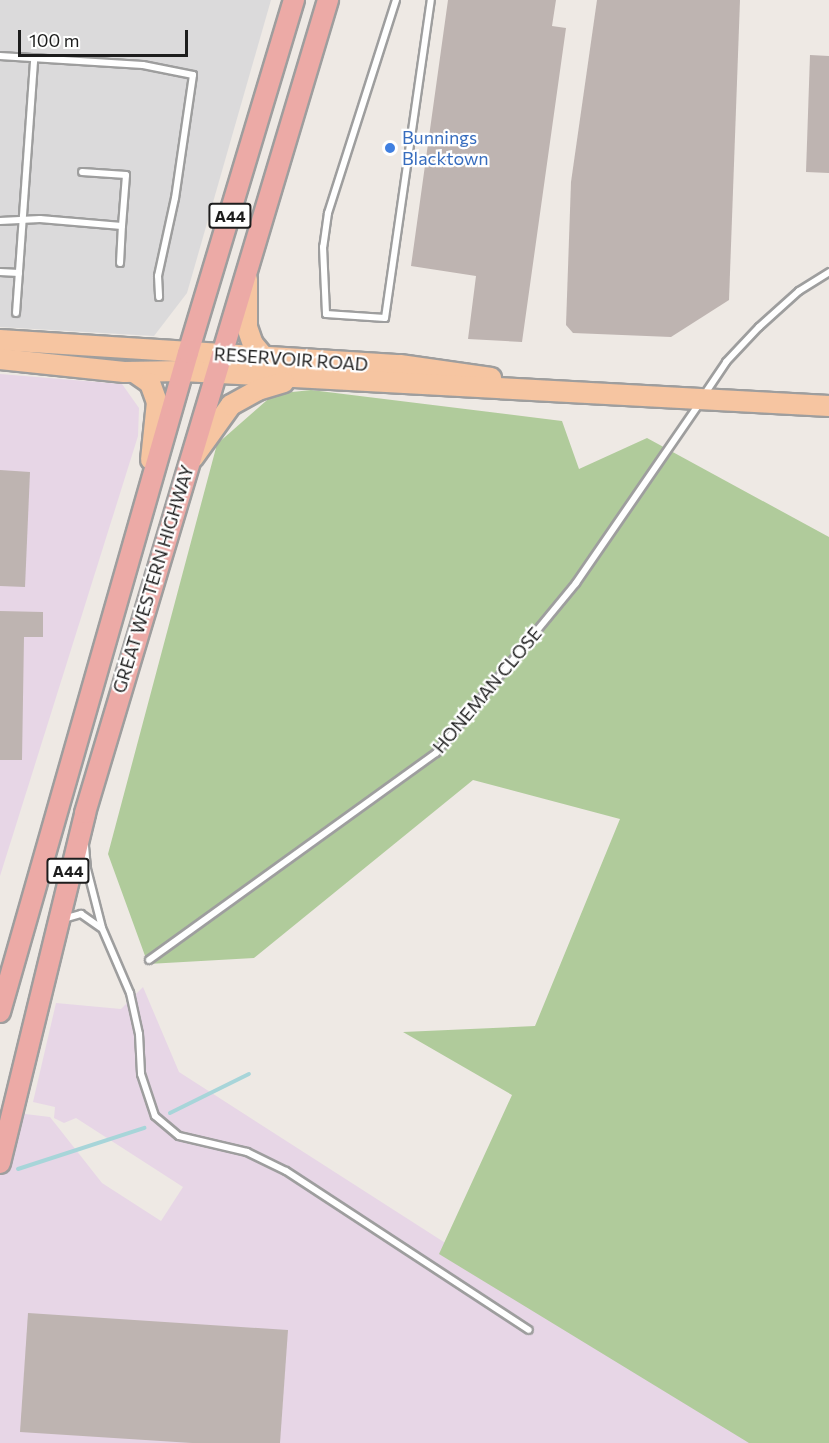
<!DOCTYPE html>
<html>
<head>
<meta charset="utf-8">
<style>
	body { margin:0 }
	#map { position:relative; width:829px; height:1443px; overflow:hidden; background:#eee9e4; font-family:Commissioner,sans-serif }
	div>[style] { position:absolute }
	[style*='--x'] { left:calc(var(--x)*1px); top:calc(var(--y)*1px); width:calc(var(--w)*1px); rotate:calc(var(--a)*1deg) }
	.residential>* { inset:0; background:#dbdadb }
	.industrial>* { inset:0; background:#e7d6e6 }
	.forest>* { inset:0; background:#b0cb9b }
	.stream>* { height:4px; margin:-2px; padding:0 2px; transform-origin:2px; border-radius:2px; background:#a7d5d9 }
	.building>* { inset:0; background:#beb4b1 }
	.roads { filter:drop-shadow(2px 0 #9e9e9e) drop-shadow(-2px 0 #9e9e9e) drop-shadow(0 2px #9e9e9e) drop-shadow(0 -2px #9e9e9e) }
	.service>* { height:6px; margin:-3px; padding:0 3px; transform-origin:3px; border-radius:3px; background:#fff }
	.primary>* { height:20px; margin:-10px; padding:0 10px; transform-origin:10px; border-radius:10px; background:#f6c5a1 }
	.trunk>* { height:20px; margin:-10px; padding:0 10px; transform-origin:10px; border-radius:10px; background:#ecaaa6 }
	.dots>* { width:16px; height:16px; translate:-50% -50%; box-sizing:border-box; border:3px solid #fff; border-radius:50% }
	span { translate:-50% -50%; white-space:nowrap; text-align:center; line-height:1.15; -webkit-text-stroke:4.5px #fff; paint-order:stroke }
	.shield-label span { padding:2px 4px; background:#fff; border:2px solid; border-radius:4px; -webkit-text-stroke-width:0 }
	.shield-label { font-size:16px; color:#1d1d1d; font-weight:700 }
	.shop-label { font-size:18px; color:#366cbe }
	.left { translate:0 -50%; text-align:left }
	.street-label { font-size:18px; color:#1d1d1d }
	.scale { position:absolute; left:18px; top:30px; width:170px; height:27px; box-sizing:border-box; border:3px solid #1d1d1d; border-top:0; padding-left:8px; font-size:18px; line-height:21px; white-space:nowrap; color:#1d1d1d; -webkit-text-stroke:4px #fff; paint-order:stroke }
</style>
</head>
<body>
<div id="map">
	<div class="residential">
		<div style="clip-path:polygon(0 0,271px 0,187px 293px,154px 336px,0 327px)"></div>
	</div>
	<div class="industrial">
		<div style="clip-path:polygon(0 374px,122px 384px,139px 408px,138px 436px,0 876px)"></div>
		<div style="clip-path:polygon(143px 987px,179px 1072px,757px 1443px,0 1443px,0 1111px,50px 1117px,102px 1183px,161px 1221px,183px 1187px,76px 1118px,64px 1123px,54px 1118px,55px 1107px,33px 1102px,56px 1003px,121px 1009px)"></div>
	</div>
	<div class="forest">
		<div style="clip-path:polygon(311px 390px,562px 421px,579px 469px,647px 438px,829px 537px,829px 1443px,749px 1443px,439px 1254px,512px 1095px,403px 1032px,535px 1026px,620px 819px,473px 780px,254px 958px,148px 964px,108px 854px,217px 444px,274px 394px)"></div>
	</div>
	<div class="stream">
		<div style="--x:170;--y:1113;--w:88;--a:-26.3"></div>
		<div style="--x:18;--y:1169;--w:133;--a:-18"></div>
	</div>
	<div class="building">
		<div style="clip-path:polygon(448px 0,556px 0,552px 26px,566px 28px,522px 342px,468px 339px,476px 276px,411px 266px)"></div>
		<div style="clip-path:polygon(597px 0,740px 0,729px 300px,671px 337px,573px 333px,566px 325px,571px 182px)"></div>
		<div style="clip-path:polygon(810px 55px,829px 56px,829px 173px,806px 172px)"></div>
		<div style="clip-path:polygon(0 470px,30px 472px,25px 587px,0 586px)"></div>
		<div style="clip-path:polygon(0 611px,43px 612px,43px 637px,24px 637px,22px 760px,0 760px)"></div>
		<div style="clip-path:polygon(28px 1313px,288px 1330px,280px 1443px,192px 1443px,20px 1432px)"></div>
	</div>
	<div class="roads">
		<div class="service">
			<div style="--x:396;--y:0;--w:224;--a:107.7"></div>
			<div style="--x:328;--y:213;--w:34;--a:98"></div>
			<div style="--x:323;--y:247;--w:67;--a:87.4"></div>
			<div style="--x:326;--y:314;--w:59;--a:3.9"></div>
			<div style="--x:385;--y:318;--w:321;--a:-81.8"></div>
			<div style="--x:0;--y:56;--w:143;--a:3.6"></div>
			<div style="--x:143;--y:65;--w:51;--a:11.3"></div>
			<div style="--x:193;--y:75;--w:124;--a:98.3"></div>
			<div style="--x:175;--y:198;--w:80;--a:102.3"></div>
			<div style="--x:158;--y:276;--w:21;--a:87"></div>
			<div style="--x:0;--y:221;--w:40;--a:-2.9"></div>
			<div style="--x:40;--y:219;--w:82;--a:4.9"></div>
			<div style="--x:122;--y:226;--w:51;--a:-85.5"></div>
			<div style="--x:126;--y:175;--w:44;--a:-176.1"></div>
			<div style="--x:120;--y:263;--w:37;--a:-87"></div>
			<div style="--x:0;--y:272;--w:19;--a:3"></div>
			<div style="--x:16;--y:313;--w:253;--a:-85.9"></div>
			<div style="--x:704;--y:395;--w:40;--a:-56"></div>
			<div style="--x:726;--y:362;--w:48;--a:-46.7"></div>
			<div style="--x:759;--y:327;--w:54;--a:-42"></div>
			<div style="--x:799;--y:291;--w:36;--a:-32"></div>
			<div style="--x:85;--y:846;--w:23;--a:85"></div>
			<div style="--x:87;--y:869;--w:61;--a:75.7"></div>
			<div style="--x:102;--y:928;--w:71;--a:66.7"></div>
			<div style="--x:130;--y:993;--w:42;--a:77.6"></div>
			<div style="--x:139;--y:1034;--w:40;--a:87.1"></div>
			<div style="--x:141;--y:1074;--w:44;--a:71.6"></div>
			<div style="--x:155;--y:1116;--w:31;--a:40"></div>
			<div style="--x:179;--y:1136;--w:70;--a:13.2"></div>
			<div style="--x:247;--y:1152;--w:43;--a:26"></div>
			<div style="--x:286;--y:1171;--w:290;--a:33.2"></div>
			<div style="--x:63;--y:919;--w:19;--a:-16"></div>
			<div style="--x:81;--y:914;--w:24;--a:35"></div>
			<div style="--x:149;--y:960;--w:354;--a:-35.8"></div>
			<div style="--x:436;--y:753;--w:220;--a:-50.5"></div>
			<div style="--x:576;--y:583;--w:217;--a:-55.5"></div>
		</div>
		<div class="primary">
			<div style="--x:247;--y:279;--w:48;--a:90"></div>
			<div style="--x:247;--y:327;--w:18;--a:71"></div>
			<div style="--x:253;--y:344;--w:17;--a:50"></div>
			<div style="--x:0;--y:340;--w:401;--a:3.6"></div>
			<div style="--x:400;--y:365;--w:92;--a:8.1"></div>
			<div style="--x:0;--y:359;--w:125;--a:6"></div>
			<div style="--x:124;--y:372;--w:59;--a:-1"></div>
			<div style="--x:183;--y:371;--w:647;--a:3.1"></div>
			<div style="--x:134;--y:372;--w:19;--a:35"></div>
			<div style="--x:150;--y:383;--w:20;--a:70"></div>
			<div style="--x:157;--y:402;--w:58;--a:95.9"></div>
			<div style="--x:193;--y:458;--w:65;--a:-54.4"></div>
			<div style="--x:231;--y:405;--w:31;--a:-29"></div>
			<div style="--x:258;--y:390;--w:27;--a:-17"></div>
		</div>
		<div class="trunk">
			<div style="--x:0;--y:1012;--w:685;--a:-74.08"></div>
			<div style="--x:188;--y:353;--w:369;--a:-73.3"></div>
			<div style="--x:0;--y:1163;--w:360;--a:-76.3"></div>
			<div style="--x:85;--y:813;--w:849;--a:-73.36"></div>
		</div>
	</div>
	<div class="dots">
		<div style="left:390px;top:148px;background:#3f7fe0"></div>
	</div>
	<div class="shield-label">
		<span style="left:230px;top:216px">A44</span>
		<span style="left:68px;top:871px">A44</span>
	</div>
	<div class="shop-label">
		<span class="left" style="left:402px;top:148px">Bunnings<br>Blacktown</span>
	</div>
	<div class="street-label">
		<span style="left:291px;top:359px;rotate:4deg">RESERVOIR ROAD</span>
		<span style="left:153px;top:579px;rotate:-73deg">GREAT WESTERN HIGHWAY</span>
		<span style="left:487px;top:690px;rotate:-50deg">HONEMAN CLOSE</span>
	</div>
	<div class="scale">100 m</div>
</div>
</body>
</html>
